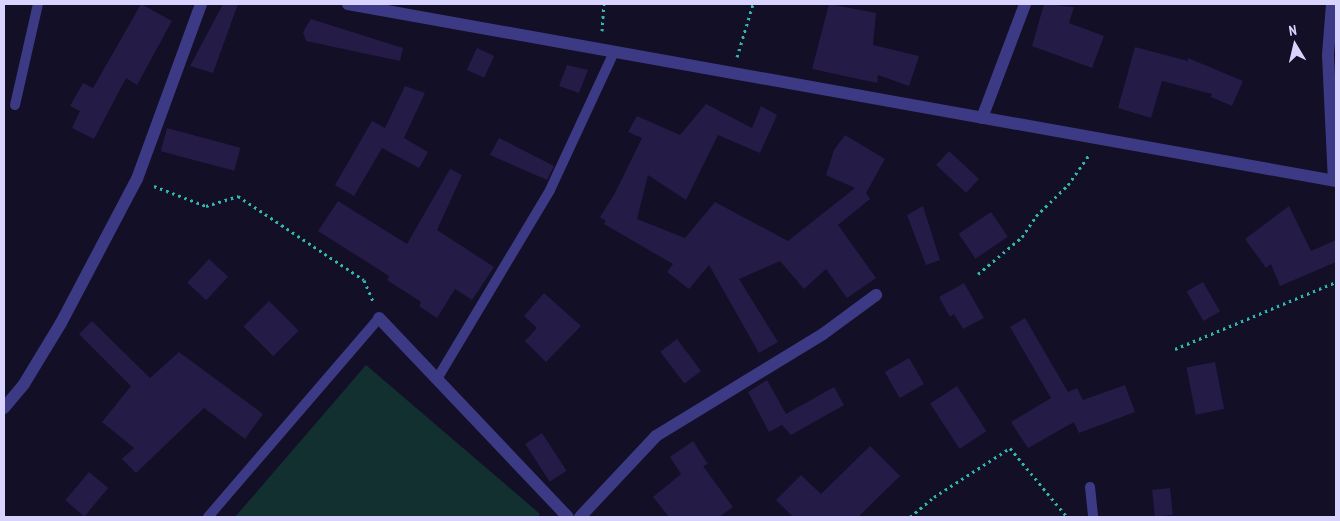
<!DOCTYPE html>
<html>
<head>
<meta charset="utf-8">
<style>
	body { margin:0 }
	#map { position:relative; width:1340px; height:521px; overflow:hidden; background:#130f26; font-family:"PT Sans Narrow",sans-serif }
	div>[style] { position:absolute }
	[style*='--x'] { left:calc(var(--x)*1px); top:calc(var(--y)*1px); width:calc(var(--w)*1px); rotate:calc(var(--a)*1deg) }
	.green>* { inset:0; background:#12302f }
	.building>* { inset:0; background:#241b47; transform-origin:0 0 }
	.path>* { height:3px; margin-top:-1.5px; transform-origin:0; background:repeating-linear-gradient(90deg,#2fb8b0 0 2.5px,transparent 0 6.5px) }
	.service>* { height:10px; margin:-5px; padding:0 5px; transform-origin:5px; border-radius:5px; background:#3d3a85 }
	.minor>* { height:12px; margin:-6px; padding:0 6px; transform-origin:6px; border-radius:6px; background:#3d3a85 }
	span { translate:-50% -50%; white-space:nowrap; text-align:center; line-height:1.15; -webkit-text-stroke:4px #130f26; paint-order:stroke }
	.frame { position:absolute; inset:0; border:5px solid #d9d4ff; pointer-events:none }
	.north { position:absolute; left:1270px; top:20px; width:50px; height:50px; -webkit-text-stroke:4px #130f26; paint-order:stroke; rotate:351deg; font-size:14px; font-weight:700; line-height:20px; text-align:center; color:#d9d4ff }
	.north::after { content:''; display:block; margin:auto; width:18px; height:22px; background:#d9d4ff; clip-path:polygon(50% 0,100% 100%,50% 72%,0 100%) }
</style>
</head>
<body>
<div id="map">
	<div class="green">
		<div style="clip-path:polygon(366px 365px,540px 514px,538px 517px,235px 517px)"></div>
	</div>
	<div class="building">
		<div style="clip-path:polygon(141px 4px,172px 21px,137px 85px,126px 78px,94px 139px,72px 128px,80px 111px,70px 106px,83px 83px,93px 88px)"></div>
		<div style="clip-path:polygon(223px 4px,238px 4px,213px 73px,190px 66px)"></div>
		<div style="clip-path:polygon(829px 4px,876px 13px,873px 45px,919px 56px,909px 86px,878px 75px,877px 83px,812px 69px)"></div>
		<div style="clip-path:polygon(1044px 4px,1074px 7px,1069px 23px,1104px 36px,1092px 68px,1032px 46px)"></div>
		<div style="clip-path:polygon(311px 19px,403px 48px,400px 61px,306px 41px,303px 32px)"></div>
		<div style="clip-path:polygon(1135px 47px,1188px 61px,1188px 58px,1243px 81px,1232px 106px,1211px 97px,1212px 94px,1162px 81px,1151px 118px,1118px 108px)"></div>
		<div style="left:477px;top:48px;width:19px;height:24px;rotate:25deg"></div>
		<div style="clip-path:polygon(567px 65px,588px 70px,579px 93px,559px 86px)"></div>
		<div style="clip-path:polygon(405px 86px,425px 93px,404px 138px,428px 152px,419px 168px,382px 148px,354px 196px,335px 185px,372px 121px,385px 128px)"></div>
		<div style="clip-path:polygon(706px 104px,752px 128px,761px 106px,777px 115px,760px 153px,718px 135px,686px 200px,648px 175px,637px 219px,685px 238px,715px 202px,788px 241px,855px 188px,826px 175px,834px 150px,845px 135px,885px 159px,866px 193px,870px 199px,838px 225px,876px 278px,847px 298px,826px 269px,804px 289px,780px 261px,739px 279px,778px 342px,759px 353px,709px 265px,689px 289px,667px 272px,673px 264px,604px 224px,606px 221px,600px 217px,615px 193px,642px 138px,628px 132px,637px 116px,680px 135px)"></div>
		<div style="left:167px;top:128px;width:76px;height:24px;rotate:15deg"></div>
		<div style="clip-path:polygon(499px 138px,554px 166px,547px 180px,490px 155px)"></div>
		<div style="left:949px;top:151px;width:41px;height:19px;rotate:43deg"></div>
		<div style="clip-path:polygon(450px 169px,462px 175px,437px 230px,494px 267px,472px 300px,455px 289px,437px 318px,419px 306px,421px 302px,387px 280px,389px 276px,318px 231px,338px 201px,407px 244px)"></div>
		<div style="clip-path:polygon(923px 206px,940px 260px,926px 265px,907px 215px)"></div>
		<div style="clip-path:polygon(1289px 206px,1311px 251px,1336px 240px,1336px 262px,1280px 286px,1271px 264px,1266px 268px,1245px 239px)"></div>
		<div style="left:991px;top:212px;width:30px;height:39px;rotate:56deg"></div>
		<div style="left:209px;top:259px;width:26px;height:32px;rotate:43deg"></div>
		<div style="left:1203px;top:282px;width:34px;height:19px;rotate:60deg"></div>
		<div style="clip-path:polygon(964px 283px,984px 318px,963px 329px,954px 314px,950px 317px,939px 297px)"></div>
		<div style="clip-path:polygon(544px 293px,581px 326px,546px 362px,525px 341px,537px 328px,524px 316px)"></div>
		<div style="left:269px;top:301px;width:42px;height:36px;rotate:45deg"></div>
		<div style="clip-path:polygon(1025px 318px,1068px 392px,1077px 388px,1083px 400px,1125px 385px,1135px 412px,1079px 433px,1074px 422px,1028px 448px,1011px 422px,1051px 398px,1010px 327px)"></div>
		<div style="clip-path:polygon(92px 321px,150px 378px,179px 352px,263px 414px,245px 439px,204px 408px,136px 473px,122px 459px,134px 448px,102px 422px,131px 386px,79px 334px)"></div>
		<div style="left:677px;top:339px;width:40px;height:21px;rotate:53deg"></div>
		<div style="left:909px;top:358px;width:30px;height:28px;rotate:60deg"></div>
		<div style="left:1215px;top:362px;width:48px;height:29px;rotate:79deg"></div>
		<div style="clip-path:polygon(767px 380px,786px 414px,834px 387px,844px 405px,791px 435px,782px 425px,769px 432px,748px 392px)"></div>
		<div style="left:957px;top:386px;width:54px;height:32px;rotate:57deg"></div>
		<div style="left:542px;top:433px;width:45px;height:20px;rotate:57deg"></div>
		<div style="clip-path:polygon(693px 441px,708px 464px,703px 466px,733px 507px,719px 517px,669px 517px,653px 497px,681px 474px,670px 457px)"></div>
		<div style="clip-path:polygon(870px 446px,900px 476px,858px 517px,793px 517px,776px 500px,801px 475px,821px 494px)"></div>
		<div style="left:89px;top:472px;width:25px;height:37px;rotate:40deg"></div>
		<div style="left:1170px;top:488px;width:27px;height:18px;rotate:84deg"></div>
	</div>
	<div class="path">
		<div style="--x:602;--y:31;--w:27;--a:-86"></div>
		<div style="--x:737;--y:57;--w:55;--a:-73.2"></div>
		<div style="--x:154;--y:186;--w:56;--a:21"></div>
		<div style="--x:206;--y:206;--w:34;--a:-17"></div>
		<div style="--x:238;--y:196;--w:151;--a:33.7"></div>
		<div style="--x:364;--y:280;--w:23;--a:67"></div>
		<div style="--x:978;--y:274;--w:57;--a:-40.1"></div>
		<div style="--x:1022;--y:237;--w:25;--a:-56"></div>
		<div style="--x:1036;--y:216;--w:45;--a:-44.1"></div>
		<div style="--x:1068;--y:185;--w:37;--a:-55"></div>
		<div style="--x:1175;--y:349;--w:174;--a:-22.6"></div>
		<div style="--x:910;--y:517;--w:31;--a:-40"></div>
		<div style="--x:934;--y:497;--w:90;--a:-32.8"></div>
		<div style="--x:1010;--y:448;--w:89;--a:50.4"></div>
	</div>
	<div class="service">
		<div style="--x:15;--y:105;--w:104;--a:-77.2"></div>
		<div style="--x:437;--y:379;--w:220;--a:-59.1"></div>
		<div style="--x:550;--y:190;--w:152;--a:-65.1"></div>
		<div style="--x:1090;--y:487;--w:30;--a:84"></div>
		<div style="--x:208;--y:517;--w:262;--a:-49.3"></div>
	</div>
	<div class="minor">
		<div style="--x:348;--y:4;--w:1004;--a:10.16"></div>
		<div style="--x:1332;--y:4;--w:51;--a:94.5"></div>
		<div style="--x:1328;--y:55;--w:125;--a:87.3"></div>
		<div style="--x:982;--y:118;--w:122;--a:-69.3"></div>
		<div style="--x:379;--y:318;--w:274;--a:46.5"></div>
		<div style="--x:4;--y:408;--w:31;--a:-50"></div>
		<div style="--x:24;--y:384;--w:71;--a:-58.8"></div>
		<div style="--x:61;--y:323;--w:163;--a:-62.2"></div>
		<div style="--x:137;--y:179;--w:186;--a:-69.9"></div>
		<div style="--x:580;--y:517;--w:111;--a:-46.8"></div>
		<div style="--x:656;--y:436;--w:196;--a:-31.4"></div>
		<div style="--x:823;--y:334;--w:66;--a:-36.3"></div>
	</div>
	<div class="frame"></div>
	<div class="north">N</div>
</div>
</body>
</html>
